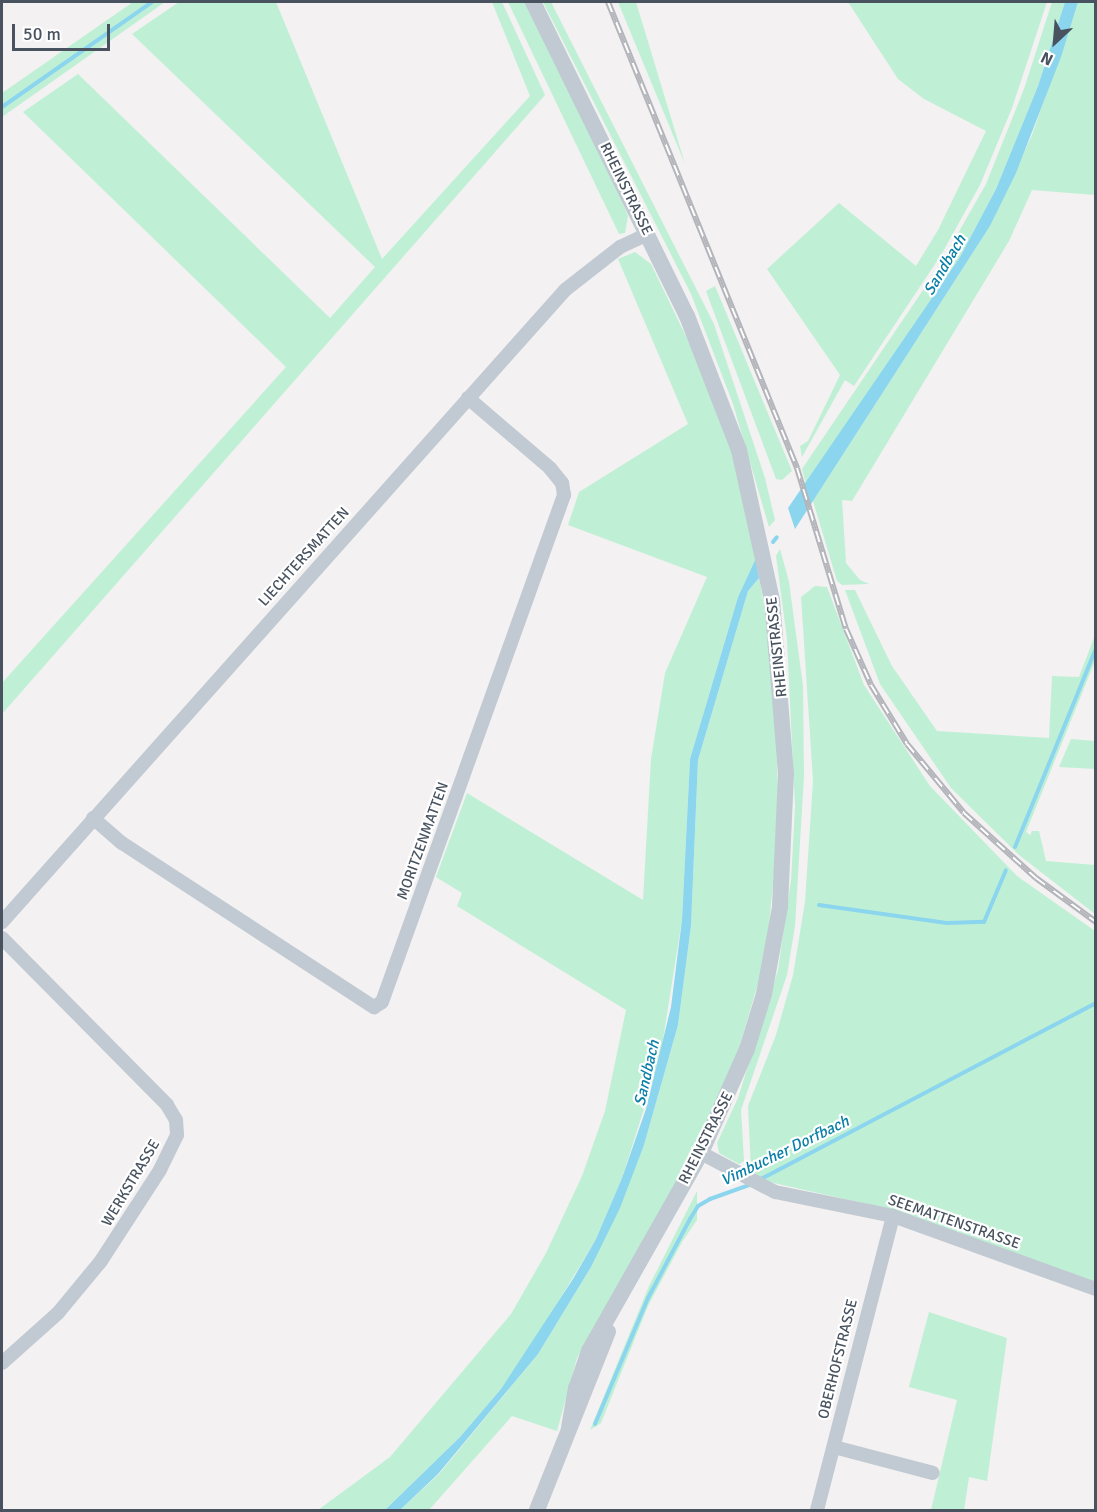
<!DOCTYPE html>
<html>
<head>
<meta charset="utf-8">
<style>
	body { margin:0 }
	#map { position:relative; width:1097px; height:1512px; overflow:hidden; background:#f3f1f1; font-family:Signika,sans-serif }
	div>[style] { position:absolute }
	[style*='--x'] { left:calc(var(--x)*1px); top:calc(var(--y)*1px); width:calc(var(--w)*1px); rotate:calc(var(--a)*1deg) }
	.green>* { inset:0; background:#bff0d5 }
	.water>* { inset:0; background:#8cd5ee }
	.stream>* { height:4px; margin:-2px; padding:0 2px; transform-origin:2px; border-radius:2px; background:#8cd5ee }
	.minor>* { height:14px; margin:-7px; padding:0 7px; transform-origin:7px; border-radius:7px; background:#c1cad2 }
	.tertiary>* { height:16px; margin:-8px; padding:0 8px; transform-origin:8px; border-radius:8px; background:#c1cad2 }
	.rail>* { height:6px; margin-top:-3px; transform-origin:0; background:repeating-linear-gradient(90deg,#fff 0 11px,#b3b5bb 0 22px); box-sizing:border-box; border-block:2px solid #b3b5bb }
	span { translate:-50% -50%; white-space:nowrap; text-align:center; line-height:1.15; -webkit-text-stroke:4.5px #fff; paint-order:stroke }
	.street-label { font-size:15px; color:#48535f }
	.water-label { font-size:16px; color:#0a7fa7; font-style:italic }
	.frame { position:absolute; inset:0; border:3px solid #48535f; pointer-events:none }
	.north { position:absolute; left:1025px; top:12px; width:60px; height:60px; -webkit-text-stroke:4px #fff; paint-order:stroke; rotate:206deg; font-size:16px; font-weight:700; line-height:24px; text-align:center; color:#48535f }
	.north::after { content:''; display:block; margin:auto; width:21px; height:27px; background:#48535f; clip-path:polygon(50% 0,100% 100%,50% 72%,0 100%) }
	.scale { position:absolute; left:12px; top:24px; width:98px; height:27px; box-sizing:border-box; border:3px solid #48535f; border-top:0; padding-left:8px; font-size:18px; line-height:21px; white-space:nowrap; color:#48535f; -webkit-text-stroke:4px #fff; paint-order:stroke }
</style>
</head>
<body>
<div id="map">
	<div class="green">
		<div style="clip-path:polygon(133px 2px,165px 2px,2px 117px,2px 93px)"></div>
		<div style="clip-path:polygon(179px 2px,276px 2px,382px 259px,530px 96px,492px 2px,502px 2px,545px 95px,2px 714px,2px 683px,286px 367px,23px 112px,78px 74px,330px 318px,375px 267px,132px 34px)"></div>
		<div style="clip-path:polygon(508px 2px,526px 2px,623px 204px,628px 216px,625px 233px,619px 234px)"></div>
		<div style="clip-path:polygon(543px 2px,551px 2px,714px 324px,765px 478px,775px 520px,769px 527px,733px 404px,691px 294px)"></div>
		<div style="clip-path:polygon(618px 2px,636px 2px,685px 164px)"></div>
		<div style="clip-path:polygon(848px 2px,1047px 2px,1012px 108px,980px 185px,941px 255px,854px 386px,845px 380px,802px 457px,800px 446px,808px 441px,840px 375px,767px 269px,839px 203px,916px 266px,938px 230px,986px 131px,924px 99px,898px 79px)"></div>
		<div style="clip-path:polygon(1052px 2px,1065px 2px,1038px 86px,996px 189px,960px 257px,806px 484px,802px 469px,940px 265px,986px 184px,1024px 89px)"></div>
		<div style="clip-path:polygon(1078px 2px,1095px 2px,1095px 195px,1032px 190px,1009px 241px,852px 501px,842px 500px,846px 563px,860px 580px,869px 584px,842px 585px,837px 581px,813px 501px,990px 226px,1032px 135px)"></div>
		<div style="clip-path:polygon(635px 252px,651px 264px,708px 382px,736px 466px,756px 558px,738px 597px,690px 759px,682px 920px,660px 1058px,622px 1178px,596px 1239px,537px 1337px,501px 1389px,460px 1437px,385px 1510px,318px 1510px,390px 1457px,511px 1314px,546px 1253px,582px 1176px,605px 1111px,626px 1010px,457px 906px,462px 893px,436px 877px,467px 793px,643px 900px,651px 759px,665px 673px,707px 577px,568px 525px,579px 492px,688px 424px,618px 259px)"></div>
		<div style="clip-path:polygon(715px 286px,792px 471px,782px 480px,776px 479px,706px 291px)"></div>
		<div style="clip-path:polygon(780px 549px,789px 582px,803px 686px,804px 776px,795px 926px,787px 975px,741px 1110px,744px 1161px,739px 1164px,719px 1153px,717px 1143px,738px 1098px,778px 970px,791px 880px,795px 807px,787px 639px,776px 556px)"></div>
		<div style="clip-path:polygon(759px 578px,773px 652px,779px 820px,766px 957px,731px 1074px,691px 1156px,577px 1358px,557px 1431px,512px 1416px,429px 1510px,400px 1510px,439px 1474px,538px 1354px,591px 1267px,644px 1145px,678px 1025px,691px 926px,698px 760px,748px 591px)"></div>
		<div style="clip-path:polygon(815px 586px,827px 587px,864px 685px,930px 786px,1017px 876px,1095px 931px,1095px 1285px,889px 1209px,765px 1181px,751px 1170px,748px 1106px,776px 1035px,793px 975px,805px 902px,813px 781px,801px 597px)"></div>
		<div style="clip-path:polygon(845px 590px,855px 590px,892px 666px,937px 731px,1049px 738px,1052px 676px,1079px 677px,1095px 635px,1095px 661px,1026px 832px,1030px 835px,1032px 831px,1039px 831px,1046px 861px,1095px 865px,1095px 914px,1019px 855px,951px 788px,880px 684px)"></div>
		<div style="clip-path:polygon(1071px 739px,1095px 741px,1095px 769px,1059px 767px)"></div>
		<div style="clip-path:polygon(697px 1191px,697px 1220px,682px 1242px,648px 1306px,601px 1423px,590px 1430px,649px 1286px)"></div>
		<div style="clip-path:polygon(929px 1312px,1007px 1338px,987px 1481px,969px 1477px,964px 1510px,931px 1510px,957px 1400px,909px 1387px)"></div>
	</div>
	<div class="water">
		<div style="clip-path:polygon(1065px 2px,1078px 2px,1061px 57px,1016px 173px,990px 226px,795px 529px,788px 508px,960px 257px,996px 189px,1038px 86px)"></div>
		<div style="clip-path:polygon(756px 558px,759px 578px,748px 591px,698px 760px,691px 926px,678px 1025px,644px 1145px,620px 1208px,591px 1267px,538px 1354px,438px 1474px,400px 1510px,385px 1510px,460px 1437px,501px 1389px,573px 1279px,596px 1239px,622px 1178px,646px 1109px,671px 1007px,682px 920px,690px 759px,738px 597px)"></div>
	</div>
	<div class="stream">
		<div style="--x:2;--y:107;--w:183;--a:-35"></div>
		<div style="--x:773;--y:542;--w:6;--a:-51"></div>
		<div style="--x:1015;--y:847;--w:214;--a:-67.8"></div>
		<div style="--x:819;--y:905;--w:129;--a:8"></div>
		<div style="--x:947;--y:923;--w:37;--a:-2"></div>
		<div style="--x:984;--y:922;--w:56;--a:-67.1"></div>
		<div style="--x:759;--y:1180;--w:381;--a:-27.7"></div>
		<div style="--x:595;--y:1424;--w:137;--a:-67.2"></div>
		<div style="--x:648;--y:1298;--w:89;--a:-62"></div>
		<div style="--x:690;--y:1219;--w:15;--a:-58"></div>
		<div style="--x:698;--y:1206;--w:14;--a:-30"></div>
		<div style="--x:710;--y:1199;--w:45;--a:-19.7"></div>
	</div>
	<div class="minor">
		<div style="--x:93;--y:818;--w:38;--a:41"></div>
		<div style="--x:122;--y:843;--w:301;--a:33.1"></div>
		<div style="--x:374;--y:1007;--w:9;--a:-32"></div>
		<div style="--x:382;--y:1002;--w:539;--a:-70.25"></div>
		<div style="--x:564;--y:495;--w:12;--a:-99"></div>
		<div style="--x:562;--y:483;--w:19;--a:-129"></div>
		<div style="--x:550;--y:468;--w:108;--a:-139.5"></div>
		<div style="--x:2;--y:922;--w:846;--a:-48.3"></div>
		<div style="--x:565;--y:290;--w:70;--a:-38"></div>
		<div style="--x:620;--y:247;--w:31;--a:-25"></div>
		<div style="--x:2;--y:938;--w:235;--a:45.3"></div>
		<div style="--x:167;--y:1105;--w:17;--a:59"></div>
		<div style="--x:176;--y:1120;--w:15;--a:86"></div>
		<div style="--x:177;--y:1135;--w:39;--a:116"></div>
		<div style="--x:160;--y:1170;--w:108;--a:123"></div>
		<div style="--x:101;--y:1261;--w:67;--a:129.6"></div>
		<div style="--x:58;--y:1313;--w:75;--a:138.2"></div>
		<div style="--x:701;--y:1153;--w:84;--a:27.8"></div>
		<div style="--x:775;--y:1192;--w:120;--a:11.5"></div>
		<div style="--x:893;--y:1216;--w:216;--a:19.8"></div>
		<div style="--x:834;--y:1447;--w:102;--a:14.7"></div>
		<div style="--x:817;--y:1510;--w:304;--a:-75.5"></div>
	</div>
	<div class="tertiary">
		<div style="--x:533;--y:2;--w:350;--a:63.9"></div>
		<div style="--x:687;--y:316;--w:144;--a:68.8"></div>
		<div style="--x:739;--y:450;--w:154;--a:77.6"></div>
		<div style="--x:772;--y:600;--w:175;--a:85.4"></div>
		<div style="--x:786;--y:774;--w:133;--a:92.6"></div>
		<div style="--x:780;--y:907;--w:88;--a:100.4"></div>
		<div style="--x:764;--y:994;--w:58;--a:107.2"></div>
		<div style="--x:747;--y:1049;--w:114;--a:113.9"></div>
		<div style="--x:701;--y:1153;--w:227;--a:119.5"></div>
		<div style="--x:589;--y:1351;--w:39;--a:109"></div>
		<div style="--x:576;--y:1388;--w:40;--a:100"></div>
		<div style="--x:537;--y:1510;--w:192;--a:-68.3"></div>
	</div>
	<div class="rail">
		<div style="--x:608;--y:2;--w:503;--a:67.92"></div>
		<div style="--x:797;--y:468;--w:168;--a:73.1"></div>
		<div style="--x:846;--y:629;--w:61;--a:65.9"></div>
		<div style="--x:871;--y:685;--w:69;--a:58.6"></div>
		<div style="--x:907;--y:744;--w:89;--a:50.4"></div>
		<div style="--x:964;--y:813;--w:97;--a:42.1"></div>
		<div style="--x:1036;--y:878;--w:74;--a:36.3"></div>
	</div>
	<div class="street-label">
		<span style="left:626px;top:189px;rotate:64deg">RHEINSTRASSE</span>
		<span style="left:304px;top:557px;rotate:-48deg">LIECHTERSMATTEN</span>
		<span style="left:777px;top:647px;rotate:-96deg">RHEINSTRASSE</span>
		<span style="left:423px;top:841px;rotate:-70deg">MORITZENMATTEN</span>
		<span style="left:706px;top:1138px;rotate:-63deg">RHEINSTRASSE</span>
		<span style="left:131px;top:1183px;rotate:-59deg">WERKSTRASSE</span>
		<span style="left:954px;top:1222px;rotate:19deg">SEEMATTENSTRASSE</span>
		<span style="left:838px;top:1359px;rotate:-76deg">OBERHOFSTRASSE</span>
	</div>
	<div class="water-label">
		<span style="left:945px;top:265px;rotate:-59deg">Sandbach</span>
		<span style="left:647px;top:1073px;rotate:-77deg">Sandbach</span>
		<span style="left:785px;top:1151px;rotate:-26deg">Vimbucher Dorfbach</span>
	</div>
	<div class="frame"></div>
	<div class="north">N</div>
	<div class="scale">50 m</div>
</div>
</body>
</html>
